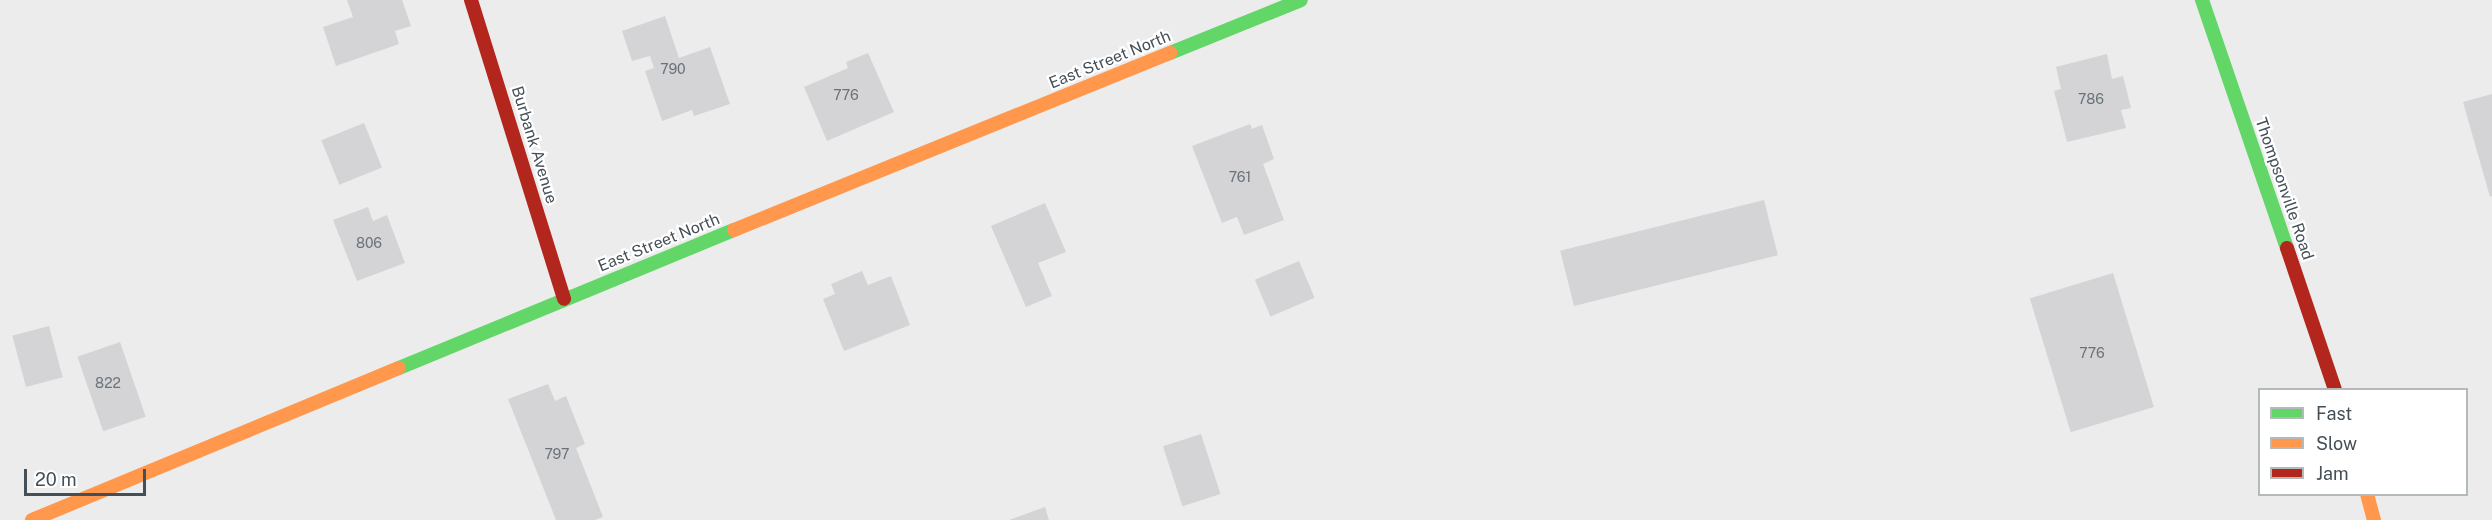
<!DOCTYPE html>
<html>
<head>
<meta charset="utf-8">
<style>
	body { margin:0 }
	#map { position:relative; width:2492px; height:520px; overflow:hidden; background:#edecec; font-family:"Public Sans",sans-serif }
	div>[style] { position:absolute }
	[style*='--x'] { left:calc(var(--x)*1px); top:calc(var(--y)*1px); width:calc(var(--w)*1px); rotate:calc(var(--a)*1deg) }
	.building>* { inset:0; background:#d4d4d7; transform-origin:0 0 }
	.fast>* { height:14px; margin:-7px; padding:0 7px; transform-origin:7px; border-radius:7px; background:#63d668 }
	.slow>* { height:14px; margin:-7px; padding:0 7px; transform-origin:7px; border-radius:7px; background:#ff974d }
	.jam>* { height:14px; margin:-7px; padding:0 7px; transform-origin:7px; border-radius:7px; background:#b3261e }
	span { translate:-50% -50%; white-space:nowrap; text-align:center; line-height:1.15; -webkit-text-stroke:4.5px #fff; paint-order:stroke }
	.number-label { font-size:14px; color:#6a7279 }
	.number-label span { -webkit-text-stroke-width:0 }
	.street-label { font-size:16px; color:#444f58 }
	.legend { position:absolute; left:2258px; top:388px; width:210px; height:108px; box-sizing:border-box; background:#fff; border:2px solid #b4b9bc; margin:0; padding:8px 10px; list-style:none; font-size:18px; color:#444f58 }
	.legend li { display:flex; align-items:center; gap:12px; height:30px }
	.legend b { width:30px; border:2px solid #b4b9bc }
	.scale { position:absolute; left:24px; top:469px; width:122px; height:27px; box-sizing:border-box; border:3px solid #444f58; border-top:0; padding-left:8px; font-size:18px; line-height:21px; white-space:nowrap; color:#444f58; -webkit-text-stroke:4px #fff; paint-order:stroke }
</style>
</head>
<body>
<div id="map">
	<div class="building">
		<div style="clip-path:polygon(347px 0,402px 0,411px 26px,395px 31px,399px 44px,336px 66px,323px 27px,353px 17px)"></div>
		<div style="clip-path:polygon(665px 16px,679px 58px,710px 47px,730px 104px,694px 116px,692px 110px,662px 121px,645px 71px,654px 68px,650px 56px,632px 61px,622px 31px)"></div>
		<div style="clip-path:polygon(868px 53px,894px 112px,827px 141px,804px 87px,848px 68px,846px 62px)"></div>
		<div style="clip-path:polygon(2107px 54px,2112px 79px,2123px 76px,2131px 108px,2121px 110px,2126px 128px,2067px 142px,2054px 91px,2061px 89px,2056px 67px)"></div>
		<div style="clip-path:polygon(2492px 94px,2492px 196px,2490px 197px,2463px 102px)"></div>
		<div style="left:364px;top:123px;width:48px;height:46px;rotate:68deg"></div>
		<div style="clip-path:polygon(1250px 124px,1252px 129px,1262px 125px,1274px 159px,1263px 164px,1284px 220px,1244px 235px,1237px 217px,1222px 223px,1192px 146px)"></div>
		<div style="left:1764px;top:200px;width:57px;height:210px;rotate:76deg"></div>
		<div style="clip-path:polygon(1045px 203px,1066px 252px,1038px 263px,1052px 296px,1026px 307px,991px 226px)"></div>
		<div style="clip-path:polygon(368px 207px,373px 221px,387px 215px,405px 263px,357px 281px,333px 220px)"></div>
		<div style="left:1299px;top:261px;width:40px;height:48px;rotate:67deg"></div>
		<div style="clip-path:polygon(862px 271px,868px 285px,891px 276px,910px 325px,844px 351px,823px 299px,835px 294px,831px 284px)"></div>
		<div style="left:2113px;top:273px;width:140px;height:87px;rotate:73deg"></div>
		<div style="left:49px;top:326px;width:53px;height:38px;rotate:75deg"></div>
		<div style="left:120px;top:342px;width:79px;height:45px;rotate:71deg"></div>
		<div style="clip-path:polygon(548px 384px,555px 401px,566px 396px,585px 444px,576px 448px,603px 517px,595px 520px,556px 520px,508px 399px)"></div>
		<div style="left:1201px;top:434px;width:63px;height:40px;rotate:72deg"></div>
		<div style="clip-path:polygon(1045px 507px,1049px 520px,1009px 520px)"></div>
	</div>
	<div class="fast">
		<div style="--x:2202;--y:0;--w:262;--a:71.1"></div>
		<div style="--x:1170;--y:53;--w:141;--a:-22"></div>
		<div style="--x:399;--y:368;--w:362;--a:-22.4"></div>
	</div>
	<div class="slow">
		<div style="--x:734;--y:230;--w:471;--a:-22.1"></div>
		<div style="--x:2367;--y:494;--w:27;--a:75"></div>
		<div style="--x:32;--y:520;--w:397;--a:-22.5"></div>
	</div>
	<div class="jam">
		<div style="--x:471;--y:0;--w:313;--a:72.7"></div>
		<div style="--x:2287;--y:248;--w:150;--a:71.3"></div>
	</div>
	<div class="number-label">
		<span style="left:673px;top:69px">790</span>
		<span style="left:846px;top:95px">776</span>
		<span style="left:2091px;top:99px">786</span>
		<span style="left:1240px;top:177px">761</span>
		<span style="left:369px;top:243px">806</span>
		<span style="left:2092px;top:353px">776</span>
		<span style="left:108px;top:383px">822</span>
		<span style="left:557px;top:454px">797</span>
	</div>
	<div class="street-label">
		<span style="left:1110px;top:60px;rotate:-22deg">East Street North</span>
		<span style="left:534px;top:145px;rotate:73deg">Burbank Avenue</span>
		<span style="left:2284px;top:189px;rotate:71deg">Thompsonville Road</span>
		<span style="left:659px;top:243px;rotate:-22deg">East Street North</span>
	</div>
	<ul class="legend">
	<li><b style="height:8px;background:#63d668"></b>Fast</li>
	<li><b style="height:8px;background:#ff974d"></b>Slow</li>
	<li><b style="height:8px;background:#b3261e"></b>Jam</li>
	</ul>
	<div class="scale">20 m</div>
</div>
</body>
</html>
